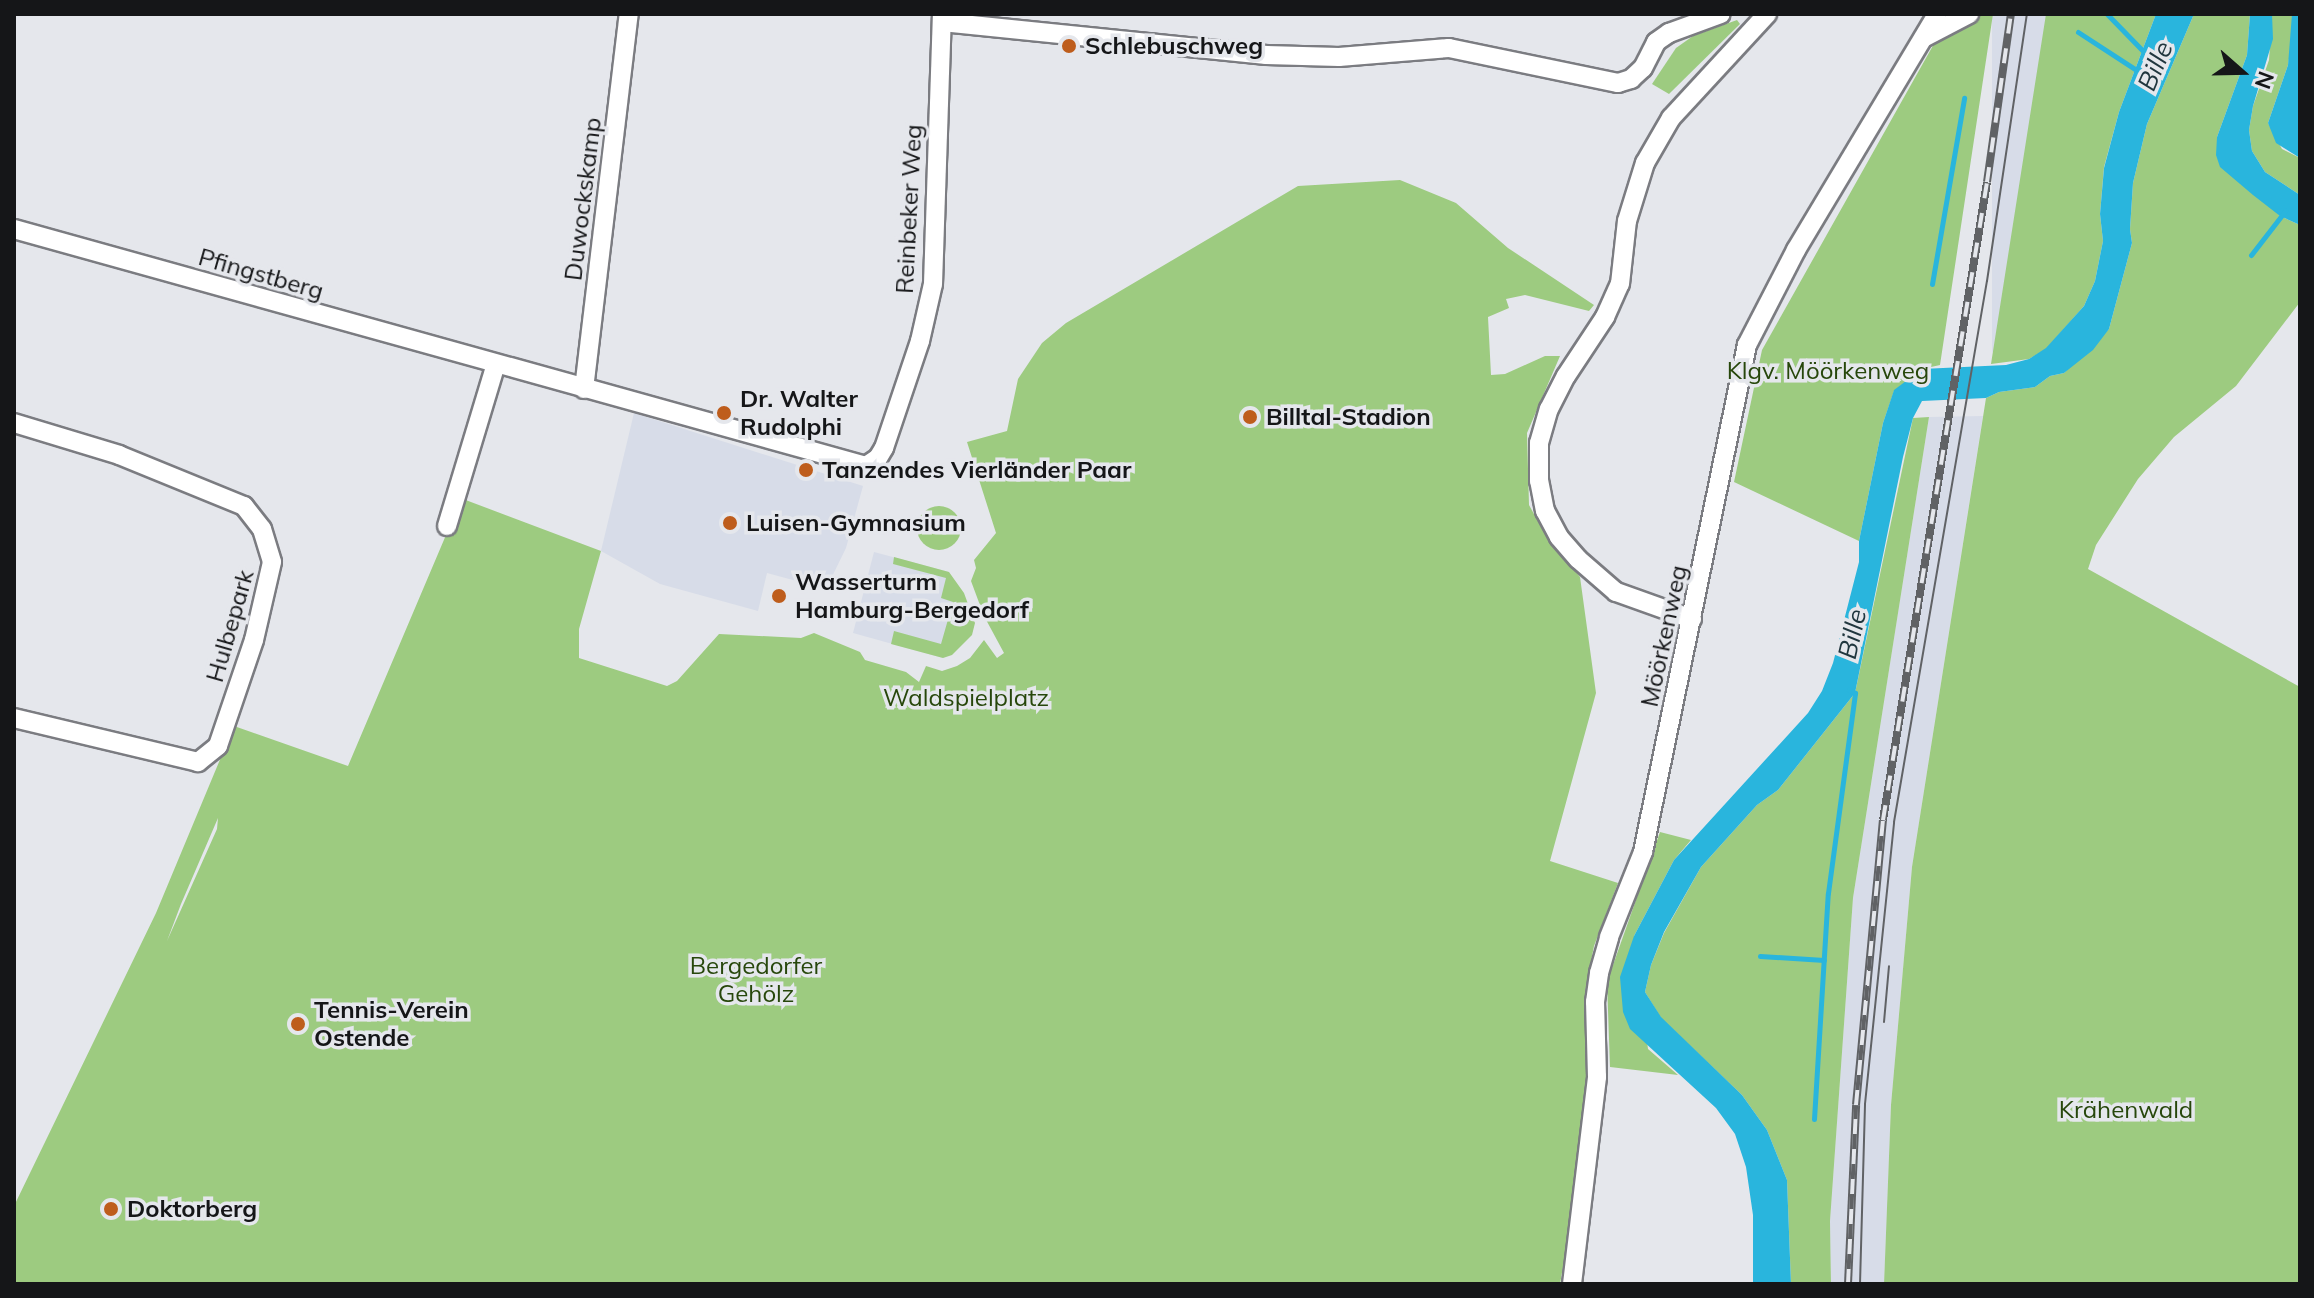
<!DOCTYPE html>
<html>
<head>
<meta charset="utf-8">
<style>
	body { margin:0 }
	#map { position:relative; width:2314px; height:1298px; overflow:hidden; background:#e5e7ec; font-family:Mulish,sans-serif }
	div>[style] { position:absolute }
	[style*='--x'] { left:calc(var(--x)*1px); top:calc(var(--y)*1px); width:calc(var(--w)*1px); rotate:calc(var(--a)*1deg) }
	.built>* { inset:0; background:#d7dce8; transform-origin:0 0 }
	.green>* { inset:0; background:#9dcb80 }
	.round { border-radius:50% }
	.water>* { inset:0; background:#29b5dd }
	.stream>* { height:5px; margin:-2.5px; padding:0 2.5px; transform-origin:2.5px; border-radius:2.5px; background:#29b5dd }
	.roads { filter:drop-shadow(2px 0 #7b7c81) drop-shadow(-2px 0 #7b7c81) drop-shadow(0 2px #7b7c81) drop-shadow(0 -2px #7b7c81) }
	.street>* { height:18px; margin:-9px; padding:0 9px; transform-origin:9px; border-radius:9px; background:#fff }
	.tram>* { height:2px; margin:-1px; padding:0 1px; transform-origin:1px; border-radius:1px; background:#606265 }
	.rail>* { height:8px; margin-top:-4px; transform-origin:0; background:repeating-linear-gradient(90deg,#e5e7ec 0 15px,#606265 0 30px); box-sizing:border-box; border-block:2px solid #606265 }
	.dots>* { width:22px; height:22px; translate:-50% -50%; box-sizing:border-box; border:4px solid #e5e7ec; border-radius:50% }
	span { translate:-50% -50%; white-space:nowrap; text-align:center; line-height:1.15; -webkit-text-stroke:7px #e5e7ec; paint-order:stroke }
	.poi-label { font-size:24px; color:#151618; font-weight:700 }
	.left { translate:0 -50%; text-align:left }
	.street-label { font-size:24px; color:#151618 }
	.park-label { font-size:24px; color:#27470b }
	.water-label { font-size:26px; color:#20363e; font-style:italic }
	.frame { position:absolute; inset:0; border:16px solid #151618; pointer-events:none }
	.north { position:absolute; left:2202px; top:32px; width:80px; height:80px; -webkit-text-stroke:6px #e5e7ec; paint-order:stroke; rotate:110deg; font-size:22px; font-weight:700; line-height:32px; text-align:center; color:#151618 }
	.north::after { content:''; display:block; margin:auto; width:28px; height:36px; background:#151618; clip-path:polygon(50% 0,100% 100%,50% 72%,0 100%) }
</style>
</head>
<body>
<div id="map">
	<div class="built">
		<div style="left:1992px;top:14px;width:54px;height:338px"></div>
		<div style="clip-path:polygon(634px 413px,863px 486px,846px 548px,826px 589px,767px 573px,758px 611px,660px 584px,601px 551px)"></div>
		<div style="clip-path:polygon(1983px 416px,1912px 867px,1891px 1105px,1884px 1284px,1831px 1284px,1830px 1221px,1853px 898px,1929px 417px)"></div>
		<div style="clip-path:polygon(874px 552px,949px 572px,957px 601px,943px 658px,853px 633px)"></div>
	</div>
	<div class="green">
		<div style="clip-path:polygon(1979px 14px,1993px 14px,1940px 365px,1922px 369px,1894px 391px,1883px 423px,1859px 541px,1734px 482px,1762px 350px,1935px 42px,1974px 21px)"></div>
		<div style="clip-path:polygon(2046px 14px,2156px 14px,2119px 112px,2104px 167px,2100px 214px,2103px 241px,2095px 281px,2084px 306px,2046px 349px,2029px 359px,1991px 364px)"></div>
		<div style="clip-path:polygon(2194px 14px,2250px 14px,2247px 55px,2217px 137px,2280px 216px,2300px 225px,2300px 302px,2236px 386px,2174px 437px,2138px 479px,2096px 545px,2088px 569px,2300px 687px,2300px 1284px,1884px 1284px,1891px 1105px,1912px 867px,1986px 398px,1999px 392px,2035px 387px,2050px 376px,2064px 373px,2109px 329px,2132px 243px,2130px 229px,2133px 183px,2147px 124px)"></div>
		<div style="clip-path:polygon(2272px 14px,2292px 14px,2293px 33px,2288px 65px,2268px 123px,2282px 149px,2300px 158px,2300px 195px,2265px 172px,2252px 151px,2249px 130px,2253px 106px,2269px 60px)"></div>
		<div style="clip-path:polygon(1737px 20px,1740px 24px,1669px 94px,1652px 84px,1676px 48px,1693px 36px)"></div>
		<div style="clip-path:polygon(evenodd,1400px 180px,1456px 203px,1508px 248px,1594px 305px,1589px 311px,1525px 295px,1506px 299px,1509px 308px,1488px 317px,1491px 375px,1505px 374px,1545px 356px,1560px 356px,1527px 433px,1529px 505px,1544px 532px,1580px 577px,1596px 693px,1550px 861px,1618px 883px,1594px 946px,1585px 992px,1590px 1073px,1580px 1171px,1560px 1284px,14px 1284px,14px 1206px,156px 913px,234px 726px,348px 766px,446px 535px,455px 496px,601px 551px,579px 629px,579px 658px,667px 686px,677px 681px,719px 634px,801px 638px,814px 633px,860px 652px,865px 660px,906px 672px,919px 682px,926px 666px,942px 671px,957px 666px,970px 658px,984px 640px,997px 658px,1004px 653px,984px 616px,971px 581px,976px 568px,974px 560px,996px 533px,967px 442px,1007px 431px,1018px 379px,1042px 343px,1066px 323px,1298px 186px,1400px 180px,218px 818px,217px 829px,167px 941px,181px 904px,218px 818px)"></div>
		<div style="clip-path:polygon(1929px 417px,1853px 898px,1830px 1221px,1831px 1284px,1791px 1284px,1787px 1180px,1767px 1130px,1742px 1095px,1661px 1018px,1645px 992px,1651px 965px,1664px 933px,1701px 867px,1757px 805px,1778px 790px,1855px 693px,1913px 418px)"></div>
		<div class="round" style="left:917px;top:506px;width:44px;height:44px"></div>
		<div style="clip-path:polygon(894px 557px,949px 572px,964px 593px,975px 623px,972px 635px,952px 655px,943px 658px,891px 644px,894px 631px,941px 644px,953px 602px,941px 598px,946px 578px,893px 564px)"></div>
		<div style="clip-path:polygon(1660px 832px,1691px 840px,1674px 860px,1634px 936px,1648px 1049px,1678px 1075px,1610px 1067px,1607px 982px)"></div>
	</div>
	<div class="water">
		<div style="clip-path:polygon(2156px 14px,2194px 14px,2147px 124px,2133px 183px,2130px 229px,2132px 243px,2109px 329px,2093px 350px,2064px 373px,2050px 376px,2035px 387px,1999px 392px,1986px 398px,1922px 401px,1913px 418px,1903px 457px,1855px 693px,1778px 790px,1757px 805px,1701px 867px,1664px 932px,1651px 965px,1645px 992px,1661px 1017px,1742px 1095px,1767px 1130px,1787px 1180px,1791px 1284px,1753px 1284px,1753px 1215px,1746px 1167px,1735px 1134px,1716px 1108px,1630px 1029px,1623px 1012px,1620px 977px,1634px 936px,1674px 860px,1808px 713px,1822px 691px,1833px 663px,1859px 562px,1859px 541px,1883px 423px,1894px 390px,1922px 369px,2006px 365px,2029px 359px,2046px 348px,2084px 306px,2095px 281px,2103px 241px,2100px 214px,2104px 168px,2119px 112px)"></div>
		<div style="clip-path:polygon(2250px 14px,2272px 14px,2273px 39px,2253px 106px,2249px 130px,2252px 151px,2265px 172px,2300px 195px,2300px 225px,2280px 216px,2253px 195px,2220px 167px,2216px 155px,2217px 137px,2247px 55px)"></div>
		<div style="clip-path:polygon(2292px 14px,2300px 14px,2300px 158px,2276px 143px,2268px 123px,2288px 65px)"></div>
	</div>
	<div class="stream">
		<div style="--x:2107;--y:14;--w:52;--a:45.8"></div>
		<div style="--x:2078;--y:32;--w:68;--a:33"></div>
		<div style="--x:2251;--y:255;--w:56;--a:-52.3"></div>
		<div style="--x:1932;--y:284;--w:189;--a:-80.2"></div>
		<div style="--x:1760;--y:956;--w:64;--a:3.6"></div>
		<div style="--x:1814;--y:1119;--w:226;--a:-86.5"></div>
		<div style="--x:1828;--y:893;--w:202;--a:-82.3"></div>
		<div style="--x:1855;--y:693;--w:7;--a:-153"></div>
	</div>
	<div class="roads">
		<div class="street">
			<div style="--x:942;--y:22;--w:326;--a:5.8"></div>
			<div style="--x:1266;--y:55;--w:73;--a:1.6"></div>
			<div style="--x:1339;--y:57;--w:110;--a:-4.7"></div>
			<div style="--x:1449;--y:48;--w:173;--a:11.7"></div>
			<div style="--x:1618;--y:83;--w:14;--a:-17"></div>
			<div style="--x:1631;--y:79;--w:16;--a:-43"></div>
			<div style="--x:1643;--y:68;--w:29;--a:-63"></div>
			<div style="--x:1656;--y:42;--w:16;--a:-35"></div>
			<div style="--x:1669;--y:33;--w:55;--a:-20.1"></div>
			<div style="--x:1925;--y:37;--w:50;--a:-27.6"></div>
			<div style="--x:14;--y:229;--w:884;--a:15.54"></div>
			<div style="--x:866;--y:466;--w:14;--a:-34"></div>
			<div style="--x:878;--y:458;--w:12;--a:-59"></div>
			<div style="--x:884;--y:448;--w:113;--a:-71.4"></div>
			<div style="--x:920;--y:341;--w:58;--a:-77.2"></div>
			<div style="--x:933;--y:284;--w:270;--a:-88.1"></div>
			<div style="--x:584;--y:389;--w:378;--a:-83.2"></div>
			<div style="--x:14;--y:423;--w:110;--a:16.9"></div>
			<div style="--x:119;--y:455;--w:135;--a:22.2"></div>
			<div style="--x:244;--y:506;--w:29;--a:52"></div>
			<div style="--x:262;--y:529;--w:34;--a:73"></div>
			<div style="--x:272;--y:562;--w:80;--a:103"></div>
			<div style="--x:254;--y:640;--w:112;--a:108.8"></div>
			<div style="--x:218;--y:746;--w:26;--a:141"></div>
			<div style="--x:198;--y:762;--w:189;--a:-166.6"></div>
			<div style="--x:447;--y:526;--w:169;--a:-73.2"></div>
			<div style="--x:1692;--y:619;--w:81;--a:-160.4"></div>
			<div style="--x:1616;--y:592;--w:50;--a:-139"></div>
			<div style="--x:1578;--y:559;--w:29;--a:-131"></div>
			<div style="--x:1559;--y:537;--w:30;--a:-118"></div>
			<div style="--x:1545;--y:511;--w:31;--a:-101"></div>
			<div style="--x:1539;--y:481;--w:38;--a:-90"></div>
			<div style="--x:1539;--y:443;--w:35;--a:-74"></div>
			<div style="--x:1549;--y:409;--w:37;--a:-63"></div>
			<div style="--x:1566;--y:376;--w:71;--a:-56.5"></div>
			<div style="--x:1605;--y:317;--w:36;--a:-66"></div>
			<div style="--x:1620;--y:284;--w:63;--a:-83.7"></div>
			<div style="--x:1627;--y:221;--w:61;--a:-72.8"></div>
			<div style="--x:1645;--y:163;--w:52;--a:-60"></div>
			<div style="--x:1671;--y:118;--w:142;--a:-47.3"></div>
			<div style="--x:1572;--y:1284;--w:209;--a:-83.1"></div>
			<div style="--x:1597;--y:1077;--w:75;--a:-91.5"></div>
			<div style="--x:1595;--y:1002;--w:29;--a:-82"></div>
			<div style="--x:1599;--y:973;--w:37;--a:-74"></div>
			<div style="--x:1609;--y:937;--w:92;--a:-68.2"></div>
			<div style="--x:1643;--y:852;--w:518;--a:-78.41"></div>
			<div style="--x:1747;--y:345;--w:107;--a:-62.7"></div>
			<div style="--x:1796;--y:250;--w:275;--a:-59.1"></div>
		</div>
	</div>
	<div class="tram">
		<div style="--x:1884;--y:1022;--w:56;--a:-84.9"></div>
		<div style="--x:1860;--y:1284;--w:180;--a:-88.4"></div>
		<div style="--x:1865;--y:1104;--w:283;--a:-84.1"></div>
		<div style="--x:1894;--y:822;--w:549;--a:-80.25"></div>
		<div style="--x:1987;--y:281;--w:270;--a:-81.5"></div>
	</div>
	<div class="rail">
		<div style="--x:1848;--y:1284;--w:179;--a:-87.4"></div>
		<div style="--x:1856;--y:1105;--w:286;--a:-84.6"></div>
		<div style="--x:1883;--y:820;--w:646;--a:-80.74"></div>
		<div style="--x:1987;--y:182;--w:170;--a:-81.9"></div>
	</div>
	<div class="dots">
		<div style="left:1069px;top:46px;background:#be5d1c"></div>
		<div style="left:724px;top:413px;background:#be5d1c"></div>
		<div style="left:1250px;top:417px;background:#be5d1c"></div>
		<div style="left:806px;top:470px;background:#be5d1c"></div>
		<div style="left:730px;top:523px;background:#be5d1c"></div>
		<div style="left:779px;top:596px;background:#be5d1c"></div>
		<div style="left:298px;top:1024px;background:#be5d1c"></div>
		<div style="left:111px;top:1209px;background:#be5d1c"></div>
	</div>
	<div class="poi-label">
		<span class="left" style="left:1085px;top:46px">Schlebuschweg</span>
		<span class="left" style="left:740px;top:413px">Dr. Walter<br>Rudolphi</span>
		<span class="left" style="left:1266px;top:417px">Billtal-Stadion</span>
		<span class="left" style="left:822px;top:470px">Tanzendes Vierländer Paar</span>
		<span class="left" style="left:746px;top:523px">Luisen-Gymnasium</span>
		<span class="left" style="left:795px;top:596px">Wasserturm<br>Hamburg-Bergedorf</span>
		<span class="left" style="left:314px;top:1024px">Tennis-Verein<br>Ostende</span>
		<span class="left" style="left:127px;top:1209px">Doktorberg</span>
	</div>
	<div class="street-label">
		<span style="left:583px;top:199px;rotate:-83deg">Duwockskamp</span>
		<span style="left:909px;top:209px;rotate:-87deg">Reinbeker Weg</span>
		<span style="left:261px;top:274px;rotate:16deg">Pfingstberg</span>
		<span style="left:230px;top:626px;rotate:-74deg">Hulbepark</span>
		<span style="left:1664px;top:636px;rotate:-78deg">Möörkenweg</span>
	</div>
	<div class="park-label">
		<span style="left:1828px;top:371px">Klgv. Möörkenweg</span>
		<span style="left:966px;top:698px">Waldspielplatz</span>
		<span style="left:756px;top:980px">Bergedorfer<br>Gehölz</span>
		<span style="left:2126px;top:1110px">Krähenwald</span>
	</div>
	<div class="water-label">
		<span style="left:2155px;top:66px;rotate:-67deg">Bille</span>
		<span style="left:1852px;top:634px;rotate:-77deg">Bille</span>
	</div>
	<div class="frame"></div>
	<div class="north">N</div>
</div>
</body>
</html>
